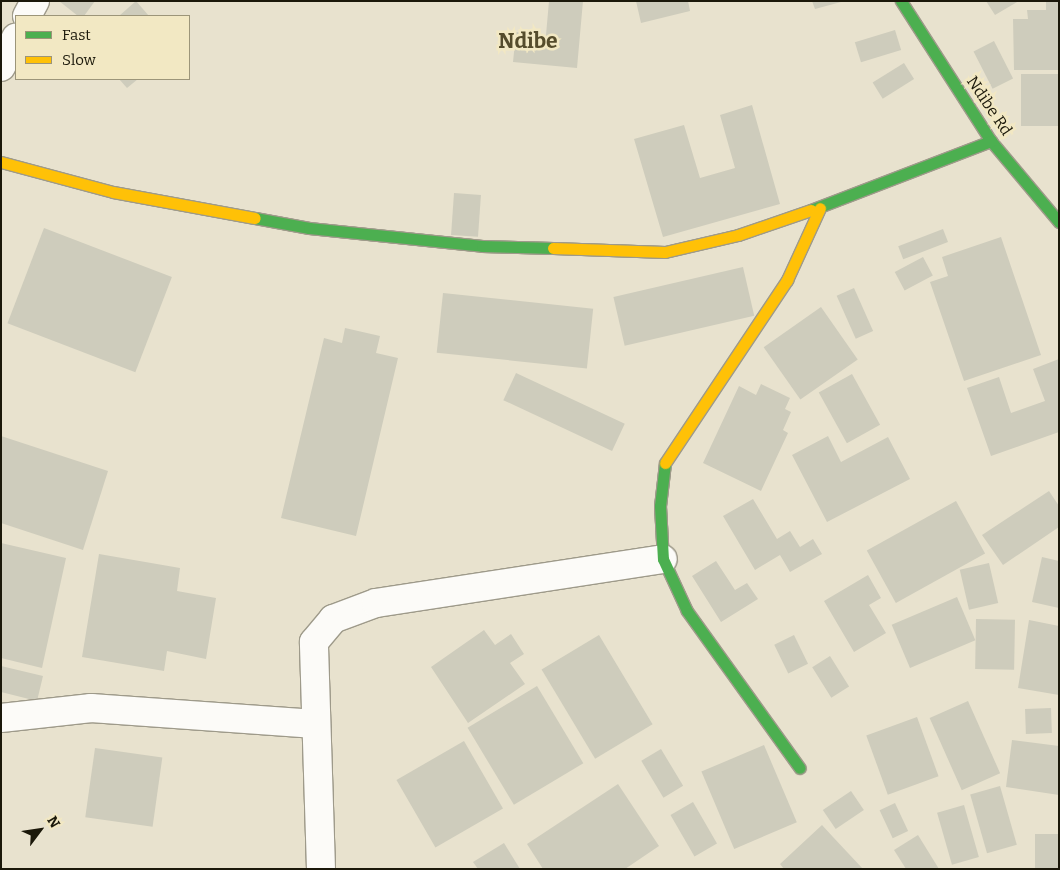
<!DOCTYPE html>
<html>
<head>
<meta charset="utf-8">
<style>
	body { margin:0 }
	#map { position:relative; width:1060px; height:870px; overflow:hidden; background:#e8e2ce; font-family:Bitter,serif }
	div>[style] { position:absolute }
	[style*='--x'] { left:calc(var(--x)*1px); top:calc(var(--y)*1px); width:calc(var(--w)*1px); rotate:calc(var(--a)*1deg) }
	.building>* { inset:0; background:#ceccbc; transform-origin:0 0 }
	.roads { filter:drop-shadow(1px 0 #9e9a8a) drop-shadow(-1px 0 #9e9a8a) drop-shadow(0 1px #9e9a8a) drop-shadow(0 -1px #9e9a8a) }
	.street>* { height:28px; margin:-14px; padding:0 14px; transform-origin:14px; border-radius:14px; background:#fcfbf8 }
	.fast>* { height:11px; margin:-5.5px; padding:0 5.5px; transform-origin:5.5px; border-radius:5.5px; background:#4caf50 }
	.slow>* { height:11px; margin:-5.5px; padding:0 5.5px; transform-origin:5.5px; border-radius:5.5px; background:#ffc107 }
	span { translate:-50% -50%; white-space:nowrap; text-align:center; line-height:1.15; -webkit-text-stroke:5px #f2e8c3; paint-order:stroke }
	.street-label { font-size:16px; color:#1b180a }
	.district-label { font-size:21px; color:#554c2c; font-weight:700 }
	.frame { position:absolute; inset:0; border:2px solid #1b180a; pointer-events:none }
	.legend { position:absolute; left:15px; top:15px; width:175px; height:65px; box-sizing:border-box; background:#f2e8c3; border:1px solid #9c9579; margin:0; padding:6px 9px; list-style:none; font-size:15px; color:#1b180a }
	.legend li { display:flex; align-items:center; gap:10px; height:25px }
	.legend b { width:25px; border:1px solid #9c9579 }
	.north { position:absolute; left:15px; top:805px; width:50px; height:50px; -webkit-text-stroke:4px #f2e8c3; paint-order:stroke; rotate:59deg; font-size:14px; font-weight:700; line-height:20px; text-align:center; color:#1b180a }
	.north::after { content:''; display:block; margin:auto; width:18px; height:22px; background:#1b180a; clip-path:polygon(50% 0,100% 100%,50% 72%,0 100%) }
</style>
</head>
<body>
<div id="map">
	<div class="building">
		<div style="clip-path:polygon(59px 1px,95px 1px,84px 16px,78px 16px)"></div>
		<div style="clip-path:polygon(136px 1px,149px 16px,119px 16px)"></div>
		<div style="clip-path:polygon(549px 1px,583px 1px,577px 68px,513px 62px,516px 32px,546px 35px)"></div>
		<div style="clip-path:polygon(636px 1px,688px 1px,690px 11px,641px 23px)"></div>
		<div style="clip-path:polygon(812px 1px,841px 1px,841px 2px,815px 9px)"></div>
		<div style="clip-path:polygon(986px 1px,1019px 1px,995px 15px)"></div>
		<div style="clip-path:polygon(1046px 1px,1059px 1px,1059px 70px,1014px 70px,1013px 19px,1028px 19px,1027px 10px,1046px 10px)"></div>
		<div style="left:895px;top:30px;width:21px;height:42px;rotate:73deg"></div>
		<div style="left:994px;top:41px;width:42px;height:23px;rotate:63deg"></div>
		<div style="left:904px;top:63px;width:19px;height:37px;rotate:58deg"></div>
		<div style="left:1021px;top:74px;width:38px;height:52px"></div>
		<div style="clip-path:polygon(119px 79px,138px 79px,127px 88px)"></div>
		<div style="clip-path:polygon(752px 105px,780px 204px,663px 237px,634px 139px,684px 125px,700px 178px,735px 168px,720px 115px)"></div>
		<div style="left:454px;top:193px;width:27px;height:42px;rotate:4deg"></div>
		<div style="left:44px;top:228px;width:137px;height:102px;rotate:21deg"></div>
		<div style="left:943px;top:229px;width:14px;height:48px;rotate:69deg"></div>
		<div style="clip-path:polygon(1001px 237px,1041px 355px,964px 381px,930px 282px,948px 276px,942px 257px)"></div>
		<div style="left:923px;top:257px;width:21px;height:32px;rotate:62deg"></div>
		<div style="left:743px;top:267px;width:50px;height:133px;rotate:77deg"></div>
		<div style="left:854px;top:288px;width:47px;height:19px;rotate:66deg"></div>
		<div style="left:443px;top:293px;width:151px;height:60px;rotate:6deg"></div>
		<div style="left:821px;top:307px;width:64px;height:70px;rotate:55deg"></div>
		<div style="clip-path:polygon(345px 328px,380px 336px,376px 353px,398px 358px,356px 536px,281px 518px,324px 338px,342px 343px)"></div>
		<div style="clip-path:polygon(1059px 359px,1059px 432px,991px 456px,967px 388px,999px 377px,1011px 413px,1045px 401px,1033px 369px)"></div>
		<div style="left:516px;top:373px;width:120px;height:30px;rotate:25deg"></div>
		<div style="left:852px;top:374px;width:58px;height:38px;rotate:61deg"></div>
		<div style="clip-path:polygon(761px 384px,790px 398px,785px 409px,791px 412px,783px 430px,788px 433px,761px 491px,703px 463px,739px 386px,756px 395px)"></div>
		<div style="clip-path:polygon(1px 436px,108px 471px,83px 550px,1px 523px)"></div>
		<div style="clip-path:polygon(828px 436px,841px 462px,888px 437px,910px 479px,827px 522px,792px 455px)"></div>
		<div style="clip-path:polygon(1049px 491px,1059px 506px,1059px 527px,1003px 565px,982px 535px)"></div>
		<div style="clip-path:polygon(753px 499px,777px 539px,790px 531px,800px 547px,813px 539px,822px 554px,790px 572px,780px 555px,755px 570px,723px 516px)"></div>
		<div style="left:956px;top:501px;width:60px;height:102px;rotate:61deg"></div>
		<div style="clip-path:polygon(1px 543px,66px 558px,42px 668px,1px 658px)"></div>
		<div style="clip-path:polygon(99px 554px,180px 568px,177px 591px,216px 598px,206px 659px,167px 651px,164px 671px,82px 657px)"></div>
		<div style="clip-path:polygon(1042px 557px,1059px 561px,1059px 608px,1032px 602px)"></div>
		<div style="clip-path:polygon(716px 561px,735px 590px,747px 583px,758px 599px,721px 622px,692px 576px)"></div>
		<div style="left:989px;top:563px;width:41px;height:30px;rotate:77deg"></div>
		<div style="clip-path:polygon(868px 575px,881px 598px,869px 605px,886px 633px,854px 652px,824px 601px)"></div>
		<div style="left:957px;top:597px;width:47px;height:71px;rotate:67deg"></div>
		<div style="left:976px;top:619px;width:39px;height:50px;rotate:1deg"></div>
		<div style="clip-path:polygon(1029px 620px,1059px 626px,1059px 695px,1018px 688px)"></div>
		<div style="clip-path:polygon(484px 630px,495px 645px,511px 634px,524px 654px,510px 663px,525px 684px,468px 723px,431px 667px)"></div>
		<div style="left:599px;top:635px;width:104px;height:67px;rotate:59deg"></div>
		<div style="left:794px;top:635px;width:32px;height:22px;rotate:64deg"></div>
		<div style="left:830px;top:656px;width:36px;height:21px;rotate:58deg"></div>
		<div style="clip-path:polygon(1px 666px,43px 676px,37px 701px,1px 692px)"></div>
		<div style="left:537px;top:686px;width:90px;height:81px;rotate:59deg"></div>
		<div style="left:968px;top:701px;width:79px;height:42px;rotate:66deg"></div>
		<div style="left:1051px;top:708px;width:25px;height:26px;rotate:88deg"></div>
		<div style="left:917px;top:717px;width:63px;height:54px;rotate:70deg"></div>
		<div style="clip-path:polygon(1012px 740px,1059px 746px,1059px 795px,1006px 787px)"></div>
		<div style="left:464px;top:741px;width:78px;height:78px;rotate:60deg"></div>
		<div style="left:764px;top:745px;width:84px;height:68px;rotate:67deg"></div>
		<div style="left:95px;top:748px;width:68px;height:70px;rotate:8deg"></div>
		<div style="left:661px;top:749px;width:43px;height:23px;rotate:59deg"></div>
		<div style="clip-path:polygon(618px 784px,659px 846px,625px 869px,543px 869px,527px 844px)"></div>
		<div style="left:1000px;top:786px;width:61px;height:31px;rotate:74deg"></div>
		<div style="left:851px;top:791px;width:23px;height:34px;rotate:56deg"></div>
		<div style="left:693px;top:802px;width:48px;height:26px;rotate:60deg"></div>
		<div style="left:895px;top:803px;width:31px;height:17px;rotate:65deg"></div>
		<div style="left:964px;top:805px;width:54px;height:28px;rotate:74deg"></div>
		<div style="clip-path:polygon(822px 825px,833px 837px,863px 869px,784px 869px,780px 864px)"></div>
		<div style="left:1059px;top:834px;width:35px;height:24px;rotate:90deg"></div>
		<div style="clip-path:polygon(918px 835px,939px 869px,906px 869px,894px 850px)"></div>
		<div style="clip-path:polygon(504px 843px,520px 869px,478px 869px,473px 862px)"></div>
	</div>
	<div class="roads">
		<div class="street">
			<div style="--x:27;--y:16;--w:17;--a:-62"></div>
			<div style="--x:1;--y:67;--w:33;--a:-63"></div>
			<div style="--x:1;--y:718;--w:91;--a:-6.3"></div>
			<div style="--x:91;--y:708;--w:225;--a:4.1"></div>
			<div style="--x:321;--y:869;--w:227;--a:-91.8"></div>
			<div style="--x:314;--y:642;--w:30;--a:-50"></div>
			<div style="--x:333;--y:619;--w:46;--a:-20.4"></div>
			<div style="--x:376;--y:603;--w:290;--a:-8.7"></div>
		</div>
		<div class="fast">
			<div style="--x:901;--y:1;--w:166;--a:57.3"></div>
			<div style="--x:991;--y:141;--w:106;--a:50"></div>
			<div style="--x:811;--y:210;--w:193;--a:-21"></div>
			<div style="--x:255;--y:218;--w:55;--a:10.5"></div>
			<div style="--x:309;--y:228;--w:174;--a:5.9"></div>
			<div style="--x:482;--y:246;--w:71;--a:1.6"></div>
			<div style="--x:665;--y:463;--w:43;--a:96.6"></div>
			<div style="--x:660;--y:506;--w:53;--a:86.8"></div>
			<div style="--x:663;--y:559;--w:57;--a:65.2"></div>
			<div style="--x:687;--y:611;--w:193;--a:54.3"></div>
		</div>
		<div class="slow">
			<div style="--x:1;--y:162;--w:116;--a:15"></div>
			<div style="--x:113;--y:192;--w:144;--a:10.4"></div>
			<div style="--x:553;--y:248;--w:112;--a:2"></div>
			<div style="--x:665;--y:252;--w:75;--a:-13.1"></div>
			<div style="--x:738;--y:235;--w:77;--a:-18.9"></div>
			<div style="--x:665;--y:463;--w:220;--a:-56.3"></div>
			<div style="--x:787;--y:280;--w:79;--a:-65.4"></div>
		</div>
	</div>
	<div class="street-label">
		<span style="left:989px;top:106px;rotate:56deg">Ndibe Rd</span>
	</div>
	<div class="district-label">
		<span style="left:528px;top:41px">Ndibe</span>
	</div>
	<div class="frame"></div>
	<ul class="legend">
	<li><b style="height:6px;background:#4caf50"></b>Fast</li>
	<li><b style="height:6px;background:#ffc107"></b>Slow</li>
	</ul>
	<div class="north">N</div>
</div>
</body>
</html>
